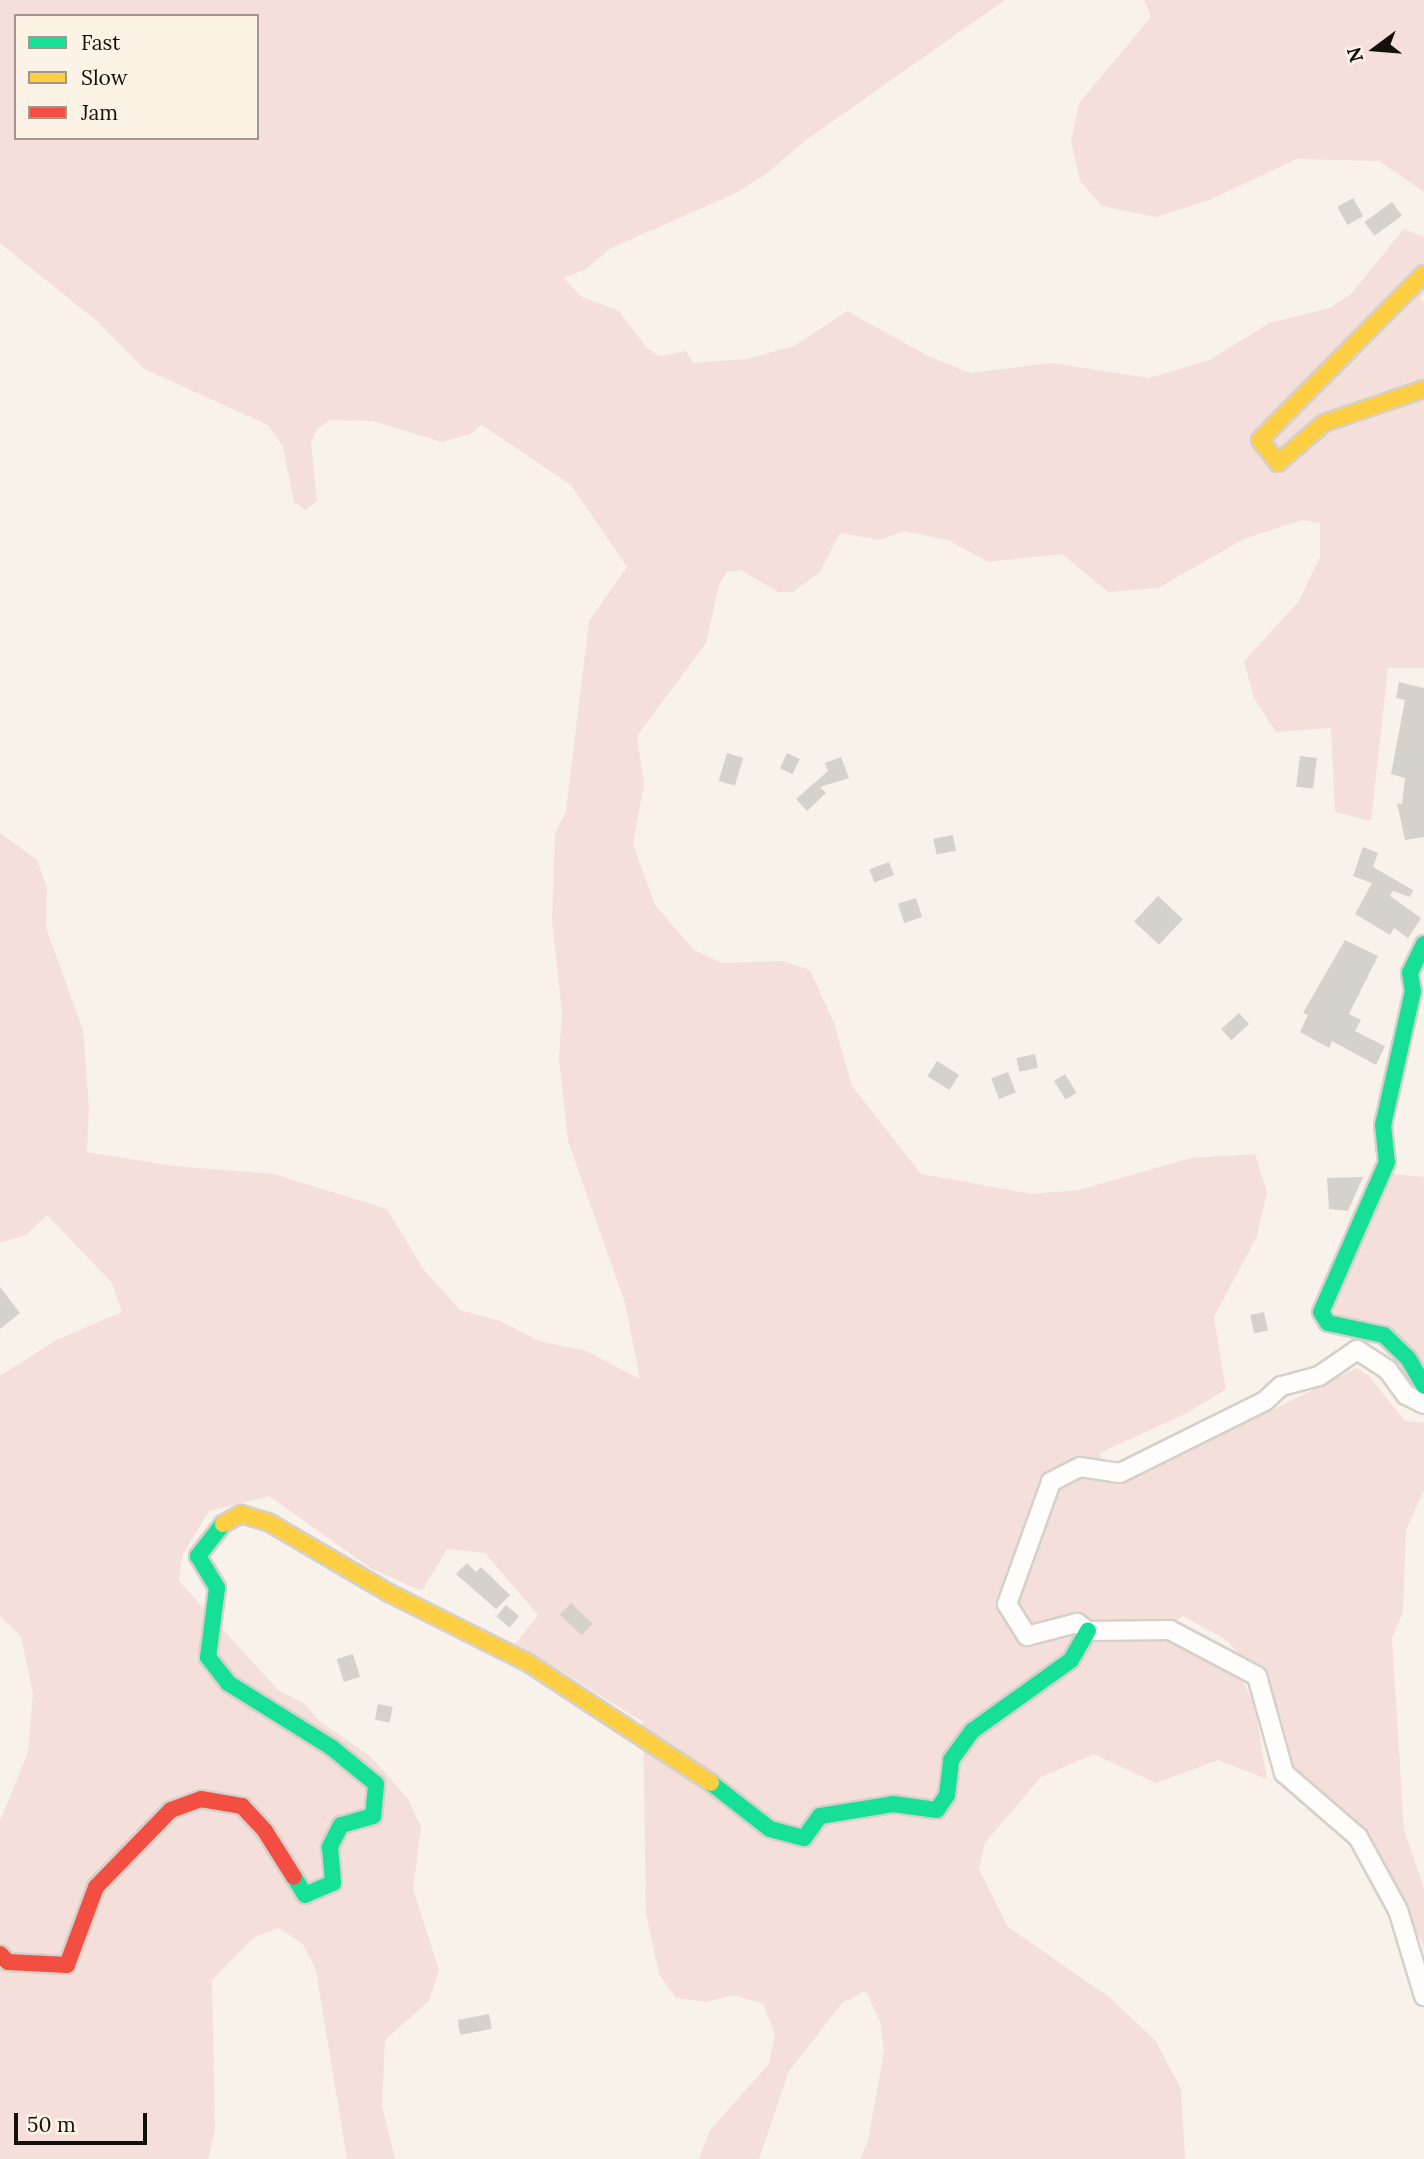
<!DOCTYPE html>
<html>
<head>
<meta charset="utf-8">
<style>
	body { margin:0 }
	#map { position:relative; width:1424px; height:2159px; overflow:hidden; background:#f8f2eb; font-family:Lora,serif }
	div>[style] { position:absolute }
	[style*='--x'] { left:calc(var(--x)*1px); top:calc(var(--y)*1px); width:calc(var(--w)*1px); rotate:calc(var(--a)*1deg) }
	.green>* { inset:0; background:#f4dfda }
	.building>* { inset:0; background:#d5d1cb; transform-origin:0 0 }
	.roads { filter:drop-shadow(2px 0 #d5d0ca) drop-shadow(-2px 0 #d5d0ca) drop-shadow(0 2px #d5d0ca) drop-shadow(0 -2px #d5d0ca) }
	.street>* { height:18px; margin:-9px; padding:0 9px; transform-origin:9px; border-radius:9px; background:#fefdfc }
	.fast>* { height:16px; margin:-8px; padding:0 8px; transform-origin:8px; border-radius:8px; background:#16e098 }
	.slow>* { height:16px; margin:-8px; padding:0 8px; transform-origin:8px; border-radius:8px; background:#ffcf43 }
	.jam>* { height:16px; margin:-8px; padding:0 8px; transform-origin:8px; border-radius:8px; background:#f24e42 }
	span { translate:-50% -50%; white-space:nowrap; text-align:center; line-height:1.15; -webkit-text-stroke:7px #fdf2e6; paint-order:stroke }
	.legend { position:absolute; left:14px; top:14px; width:245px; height:126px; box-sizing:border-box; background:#fdf2e6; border:2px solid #a0988e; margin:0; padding:9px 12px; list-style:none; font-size:21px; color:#14100b }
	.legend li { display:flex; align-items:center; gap:14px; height:35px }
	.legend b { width:35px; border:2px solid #a0988e }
	.north { position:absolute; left:1340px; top:14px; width:70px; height:70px; -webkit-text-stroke:5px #fdf2e6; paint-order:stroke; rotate:254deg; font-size:19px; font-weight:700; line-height:28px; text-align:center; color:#14100b }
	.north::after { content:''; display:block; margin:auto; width:24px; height:32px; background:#14100b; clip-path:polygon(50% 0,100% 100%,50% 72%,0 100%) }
	.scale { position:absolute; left:14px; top:2113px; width:133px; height:32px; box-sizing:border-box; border:4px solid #14100b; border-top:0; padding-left:9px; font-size:21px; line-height:24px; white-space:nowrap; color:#14100b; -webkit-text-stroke:5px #fdf2e6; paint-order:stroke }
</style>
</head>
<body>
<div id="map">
	<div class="green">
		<div style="clip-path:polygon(evenodd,0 0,1005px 0,806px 140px,765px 175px,734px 194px,611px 248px,586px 269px,564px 278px,580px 296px,619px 311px,647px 348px,659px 356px,686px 351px,693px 363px,747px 359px,794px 346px,847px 311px,926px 355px,970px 373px,1051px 363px,1149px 378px,1210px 360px,1269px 323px,1330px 308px,1351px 294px,1404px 229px,1424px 237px,1424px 294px,1420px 298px,1424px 304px,1424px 668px,1388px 668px,1371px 821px,1335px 812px,1331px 728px,1276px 732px,1254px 698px,1244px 661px,1299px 601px,1320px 557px,1320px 523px,1302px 520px,1244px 539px,1158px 588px,1108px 592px,1062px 554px,988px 562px,948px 540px,904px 531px,880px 540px,840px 533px,820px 572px,793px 592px,778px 592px,741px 570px,727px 572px,719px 585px,706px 643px,637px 736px,644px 785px,633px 844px,655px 905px,694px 950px,722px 963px,783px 961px,810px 970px,834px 1023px,852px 1086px,921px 1174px,1032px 1194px,1079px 1190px,1191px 1158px,1255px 1154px,1267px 1192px,1257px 1236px,1214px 1317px,1226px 1389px,1189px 1412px,1100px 1453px,1102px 1480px,1151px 1470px,1357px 1368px,1368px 1375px,1405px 1421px,1424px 1423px,1424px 1490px,1406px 1530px,1403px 1612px,1392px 1638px,1404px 1830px,1424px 1888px,1424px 1947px,1368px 1836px,1343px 1809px,1315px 1792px,1287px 1766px,1266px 1683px,1225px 1639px,1183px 1616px,1160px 1634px,1214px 1658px,1243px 1681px,1255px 1707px,1267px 1779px,1218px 1760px,1156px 1783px,1094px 1754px,1041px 1777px,985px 1843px,979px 1869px,1008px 1927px,1109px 1997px,1155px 2040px,1181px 2089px,1185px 2159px,860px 2159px,868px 2141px,884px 2051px,880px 2022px,866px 1991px,842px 2003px,789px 2071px,759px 2159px,699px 2159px,710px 2130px,769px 2064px,775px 2034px,763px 2004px,734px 1995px,706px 2002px,676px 1998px,659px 1974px,646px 1913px,643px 1722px,555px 1667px,513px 1647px,538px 1615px,485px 1553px,447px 1549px,422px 1591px,372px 1569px,269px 1496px,209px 1511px,182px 1556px,179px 1581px,278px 1690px,305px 1704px,319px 1721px,371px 1757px,408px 1799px,421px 1827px,413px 1889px,439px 1970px,429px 2001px,385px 2040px,382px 2105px,395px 2159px,347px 2159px,316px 1971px,303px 1944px,279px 1928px,253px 1938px,212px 1980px,215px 2131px,208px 2159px,0 2159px,0 1821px,28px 1752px,33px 1694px,21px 1636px,0 1616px,0 1376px,56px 1340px,122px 1312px,112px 1283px,47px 1215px,26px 1235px,0 1243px,0 833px,37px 860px,47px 887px,46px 928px,83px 1030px,89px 1106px,87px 1152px,173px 1166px,274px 1174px,387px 1209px,424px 1270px,460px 1310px,500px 1321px,539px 1341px,586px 1351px,640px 1379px,625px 1303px,568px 1141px,559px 1059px,562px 1013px,552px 919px,555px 834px,566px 811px,589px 621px,627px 567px,571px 485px,482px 425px,470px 434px,442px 442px,373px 421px,330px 420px,317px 429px,311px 443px,317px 501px,305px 510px,294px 502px,283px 447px,268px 425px,144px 369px,98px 322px,0 243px,0 0,16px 16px,257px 16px,257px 138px,16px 138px,16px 16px)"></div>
		<div style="clip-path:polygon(1144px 0,1424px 0,1424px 192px,1379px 161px,1297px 159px,1207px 201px,1155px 217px,1102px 206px,1080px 181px,1071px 141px,1079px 103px,1151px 17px)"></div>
		<div style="clip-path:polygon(1394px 1174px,1424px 1177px,1424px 1374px,1335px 1312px,1330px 1298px)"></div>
	</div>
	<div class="building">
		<div style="left:1353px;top:198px;width:21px;height:18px;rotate:61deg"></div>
		<div style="left:1392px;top:202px;width:17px;height:34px;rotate:54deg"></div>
		<div style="clip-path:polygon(1399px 682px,1424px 688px,1424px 837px,1405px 840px,1397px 803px,1402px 804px,1405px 778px,1391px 774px,1405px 700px,1396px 698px)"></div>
		<div style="left:727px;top:753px;width:17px;height:29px;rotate:17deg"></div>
		<div style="left:787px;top:753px;width:14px;height:17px;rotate:25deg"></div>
		<div style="left:1300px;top:756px;width:17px;height:31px;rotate:7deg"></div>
		<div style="clip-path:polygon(841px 757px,849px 778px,820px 787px,826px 793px,807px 811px,796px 799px,828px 771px,825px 763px)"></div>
		<div style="left:953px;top:835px;width:16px;height:20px;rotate:79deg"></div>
		<div style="clip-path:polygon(1363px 847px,1378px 853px,1373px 867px,1413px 890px,1410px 897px,1393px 891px,1390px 896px,1421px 918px,1408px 938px,1394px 928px,1390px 935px,1355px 914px,1372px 883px,1353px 876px)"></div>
		<div style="left:889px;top:862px;width:14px;height:21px;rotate:69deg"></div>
		<div style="left:1158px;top:896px;width:34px;height:35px;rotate:43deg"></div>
		<div style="left:916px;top:898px;width:20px;height:19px;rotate:72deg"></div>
		<div style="clip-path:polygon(1345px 940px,1378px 956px,1349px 1014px,1361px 1020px,1355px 1031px,1385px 1046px,1376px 1065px,1332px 1041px,1329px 1048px,1300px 1032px,1308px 1015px,1303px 1013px)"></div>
		<div style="left:1239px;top:1013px;width:15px;height:24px;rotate:48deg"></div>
		<div style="left:1035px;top:1054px;width:14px;height:19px;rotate:78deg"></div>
		<div style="left:937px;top:1061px;width:26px;height:18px;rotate:32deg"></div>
		<div style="left:1008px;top:1072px;width:22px;height:18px;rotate:69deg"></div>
		<div style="left:1065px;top:1074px;width:22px;height:13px;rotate:58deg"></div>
		<div style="clip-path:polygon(1363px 1177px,1348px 1211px,1329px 1209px,1327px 1178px)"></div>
		<div style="clip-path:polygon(0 1287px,20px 1313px,0 1329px)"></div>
		<div style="left:1264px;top:1312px;width:19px;height:14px;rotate:78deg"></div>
		<div style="clip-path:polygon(467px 1563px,476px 1572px,481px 1567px,510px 1595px,496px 1609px,456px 1574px)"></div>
		<div style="left:571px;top:1603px;width:30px;height:16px;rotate:44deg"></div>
		<div style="left:506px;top:1605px;width:17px;height:15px;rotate:40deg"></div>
		<div style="left:353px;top:1654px;width:24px;height:17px;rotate:73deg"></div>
		<div style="left:378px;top:1704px;width:15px;height:16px;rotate:11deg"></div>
		<div style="left:489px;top:2014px;width:15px;height:32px;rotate:79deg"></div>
	</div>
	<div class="roads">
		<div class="street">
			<div style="--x:1424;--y:1404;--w:20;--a:-153"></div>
			<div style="--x:1406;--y:1395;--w:31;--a:-126"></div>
			<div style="--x:1388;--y:1370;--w:37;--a:-147"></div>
			<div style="--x:1357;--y:1350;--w:46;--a:145.6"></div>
			<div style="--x:1319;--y:1376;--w:39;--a:165"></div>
			<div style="--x:1281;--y:1386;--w:22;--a:137"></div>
			<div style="--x:1265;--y:1401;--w:162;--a:153.6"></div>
			<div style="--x:1120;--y:1473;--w:40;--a:-171.5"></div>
			<div style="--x:1080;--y:1467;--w:33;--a:153"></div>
			<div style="--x:1051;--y:1482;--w:130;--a:109.8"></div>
			<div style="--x:1007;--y:1604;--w:38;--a:58"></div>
			<div style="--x:1027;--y:1636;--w:52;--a:-14.6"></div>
			<div style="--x:1077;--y:1623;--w:14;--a:36"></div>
			<div style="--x:1088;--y:1631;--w:82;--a:-0.7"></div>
			<div style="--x:1170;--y:1630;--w:98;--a:27.9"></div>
			<div style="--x:1257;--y:1676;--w:101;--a:74.4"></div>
			<div style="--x:1284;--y:1773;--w:98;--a:40.9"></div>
			<div style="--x:1358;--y:1837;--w:83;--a:61.3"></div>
			<div style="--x:1398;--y:1910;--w:90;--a:73.2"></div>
		</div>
		<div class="fast">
			<div style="--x:1424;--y:944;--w:32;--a:116"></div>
			<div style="--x:1410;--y:973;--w:18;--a:81"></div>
			<div style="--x:1413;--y:991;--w:137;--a:102.6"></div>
			<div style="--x:1383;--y:1125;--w:37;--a:84"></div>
			<div style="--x:1387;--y:1162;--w:164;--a:113.7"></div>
			<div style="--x:1321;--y:1312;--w:13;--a:58"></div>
			<div style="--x:1328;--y:1323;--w:57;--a:12.1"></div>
			<div style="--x:1384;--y:1335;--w:33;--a:44"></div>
			<div style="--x:1408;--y:1358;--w:32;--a:60"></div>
			<div style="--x:223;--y:1524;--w:41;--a:128"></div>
			<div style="--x:198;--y:1556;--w:37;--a:59"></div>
			<div style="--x:217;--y:1588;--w:70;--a:97.4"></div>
			<div style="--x:208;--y:1657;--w:33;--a:52"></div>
			<div style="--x:228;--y:1683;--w:121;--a:31.9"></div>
			<div style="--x:331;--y:1747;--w:58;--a:39.4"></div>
			<div style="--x:376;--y:1784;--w:32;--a:95"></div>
			<div style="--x:373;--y:1816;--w:33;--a:164"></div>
			<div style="--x:341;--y:1825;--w:25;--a:117"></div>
			<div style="--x:330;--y:1847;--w:36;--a:85"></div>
			<div style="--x:333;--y:1883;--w:30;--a:157"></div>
			<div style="--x:305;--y:1895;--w:21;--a:-121"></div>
			<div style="--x:711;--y:1783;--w:75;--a:37.9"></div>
			<div style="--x:770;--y:1829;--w:35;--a:15"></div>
			<div style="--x:804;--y:1838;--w:27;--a:-54"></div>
			<div style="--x:820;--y:1816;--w:74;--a:-9.3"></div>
			<div style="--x:893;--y:1804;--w:44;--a:7.8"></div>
			<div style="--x:937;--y:1810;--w:18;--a:-56"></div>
			<div style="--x:947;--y:1795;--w:35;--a:-83"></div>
			<div style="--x:951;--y:1760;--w:36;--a:-54"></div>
			<div style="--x:972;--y:1731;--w:122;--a:-35.6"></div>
			<div style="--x:1071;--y:1660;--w:34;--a:-60"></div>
		</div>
		<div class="slow">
			<div style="--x:1424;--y:274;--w:233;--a:134.7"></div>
			<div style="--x:1260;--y:440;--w:29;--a:52"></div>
			<div style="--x:1278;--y:463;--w:61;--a:-41"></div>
			<div style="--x:1324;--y:423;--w:106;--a:-18.8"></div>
			<div style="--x:223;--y:1524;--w:21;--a:-29"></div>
			<div style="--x:241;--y:1514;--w:28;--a:17"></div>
			<div style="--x:268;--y:1522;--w:140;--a:30.4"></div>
			<div style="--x:389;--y:1593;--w:154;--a:26.6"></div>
			<div style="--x:527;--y:1662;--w:220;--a:33.3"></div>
		</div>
		<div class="jam">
			<div style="--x:0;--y:1954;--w:11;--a:45"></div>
			<div style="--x:8;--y:1962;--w:59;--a:2.9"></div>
			<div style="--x:67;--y:1965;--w:83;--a:-69.6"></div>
			<div style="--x:96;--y:1887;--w:107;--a:-45.8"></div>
			<div style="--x:171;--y:1810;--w:32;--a:-20"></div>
			<div style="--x:201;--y:1799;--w:42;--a:9.7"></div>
			<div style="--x:242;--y:1806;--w:34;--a:47"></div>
			<div style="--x:265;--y:1831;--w:54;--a:57.8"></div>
		</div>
	</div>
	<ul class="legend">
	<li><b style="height:9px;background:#16e098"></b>Fast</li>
	<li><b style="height:9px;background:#ffcf43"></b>Slow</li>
	<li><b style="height:9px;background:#f24e42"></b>Jam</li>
	</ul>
	<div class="north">N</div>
	<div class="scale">50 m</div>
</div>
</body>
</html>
